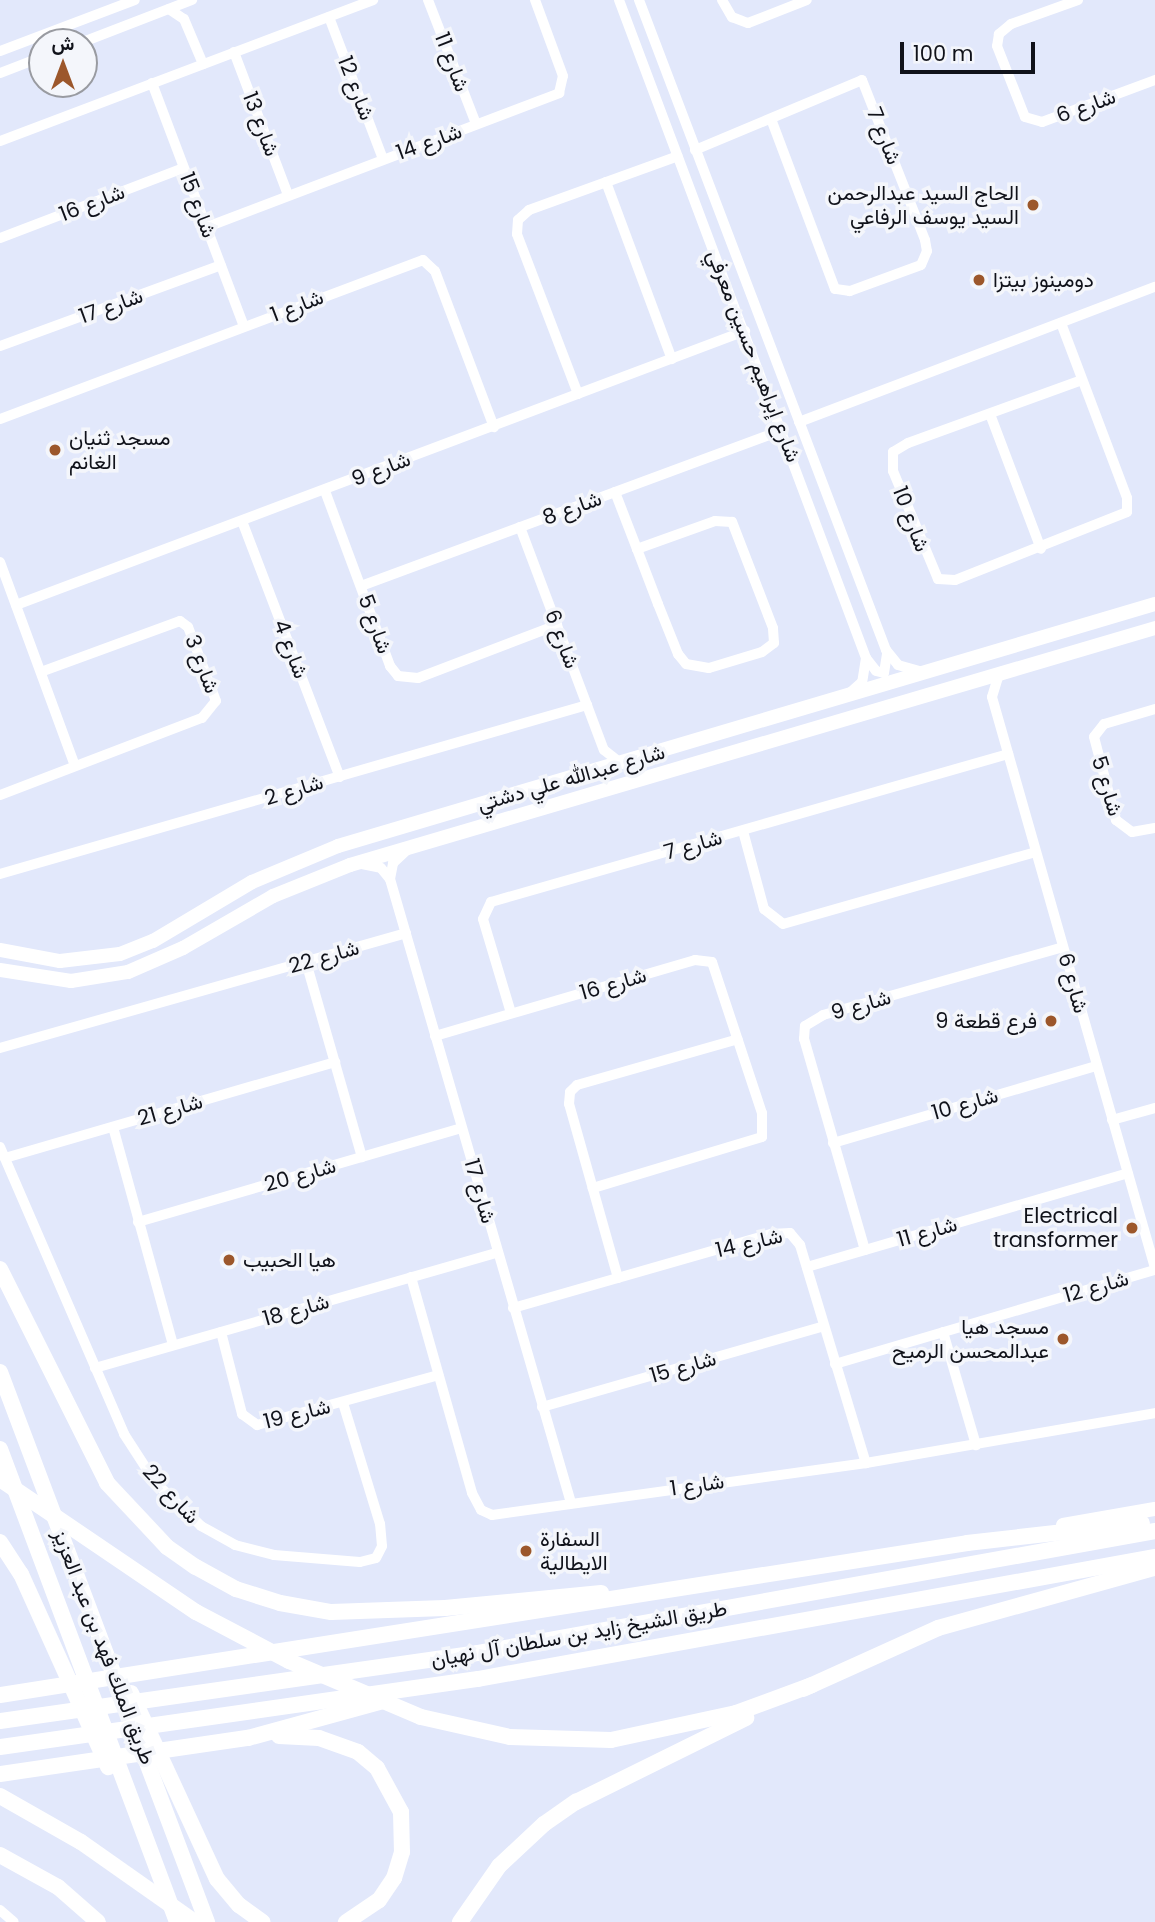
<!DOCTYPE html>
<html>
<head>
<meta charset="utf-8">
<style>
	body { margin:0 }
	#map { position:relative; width:1155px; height:1922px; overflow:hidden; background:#e2e8fb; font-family:Poppins,Vazirmatn,sans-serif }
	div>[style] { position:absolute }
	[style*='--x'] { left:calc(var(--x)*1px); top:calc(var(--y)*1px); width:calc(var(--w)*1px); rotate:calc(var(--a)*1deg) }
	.minor>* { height:10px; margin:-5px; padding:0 5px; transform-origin:5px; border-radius:5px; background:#fff }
	.major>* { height:14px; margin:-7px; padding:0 7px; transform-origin:7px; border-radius:7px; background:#fff }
	.highway>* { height:16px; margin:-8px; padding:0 8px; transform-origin:8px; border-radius:8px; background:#fff }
	.dots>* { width:19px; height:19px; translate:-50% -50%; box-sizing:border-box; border:4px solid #f4f6fb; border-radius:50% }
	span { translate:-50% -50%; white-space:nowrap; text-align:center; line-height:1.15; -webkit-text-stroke:7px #f4f6fb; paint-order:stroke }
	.street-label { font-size:21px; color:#10121a }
	.poi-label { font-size:21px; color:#10121a }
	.right { translate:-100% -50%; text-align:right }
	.left { translate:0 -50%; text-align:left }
	.north { position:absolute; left:28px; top:28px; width:70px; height:70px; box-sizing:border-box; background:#f4f6fb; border:2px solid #999ba1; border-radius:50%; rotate:0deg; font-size:19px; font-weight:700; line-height:28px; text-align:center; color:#10121a }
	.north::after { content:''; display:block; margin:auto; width:24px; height:32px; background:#9c572b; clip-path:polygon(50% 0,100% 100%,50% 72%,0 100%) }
	.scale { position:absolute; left:900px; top:42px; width:135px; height:32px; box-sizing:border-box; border:4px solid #10121a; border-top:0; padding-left:9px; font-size:21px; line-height:24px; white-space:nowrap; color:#10121a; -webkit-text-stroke:5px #f4f6fb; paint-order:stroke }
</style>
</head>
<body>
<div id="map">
	<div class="minor">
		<div style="--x:428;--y:0;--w:133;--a:68.8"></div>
		<div style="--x:619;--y:0;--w:703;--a:69.42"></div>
		<div style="--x:866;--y:658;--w:24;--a:99"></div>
		<div style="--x:862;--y:682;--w:15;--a:138"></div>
		<div style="--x:639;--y:0;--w:695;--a:69.19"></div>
		<div style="--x:886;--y:650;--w:19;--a:51"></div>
		<div style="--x:898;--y:665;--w:25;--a:16"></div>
		<div style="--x:722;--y:0;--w:20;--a:60"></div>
		<div style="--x:732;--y:17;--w:17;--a:21"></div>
		<div style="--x:748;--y:23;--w:63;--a:-21.3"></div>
		<div style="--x:1078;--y:0;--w:71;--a:160.3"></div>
		<div style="--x:1011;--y:24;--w:16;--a:140"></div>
		<div style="--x:999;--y:34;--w:12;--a:99"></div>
		<div style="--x:997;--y:46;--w:76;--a:68.5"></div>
		<div style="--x:1025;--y:117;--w:18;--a:16"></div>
		<div style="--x:1042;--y:122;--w:121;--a:-20.4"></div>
		<div style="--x:169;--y:9;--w:18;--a:34"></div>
		<div style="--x:184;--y:19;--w:49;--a:67.1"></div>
		<div style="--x:329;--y:17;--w:152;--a:69.2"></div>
		<div style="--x:83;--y:42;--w:117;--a:-21.1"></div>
		<div style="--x:0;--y:51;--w:144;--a:-20.7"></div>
		<div style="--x:234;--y:52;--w:153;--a:69.3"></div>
		<div style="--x:0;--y:73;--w:45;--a:-20.9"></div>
		<div style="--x:152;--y:83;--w:260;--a:69.3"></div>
		<div style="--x:0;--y:141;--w:399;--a:-20.7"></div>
		<div style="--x:695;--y:150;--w:181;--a:-22.7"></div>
		<div style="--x:862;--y:80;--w:172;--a:68.5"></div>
		<div style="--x:925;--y:240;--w:11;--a:80"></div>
		<div style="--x:927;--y:251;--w:15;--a:113"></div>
		<div style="--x:921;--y:265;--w:76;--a:159.9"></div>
		<div style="--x:850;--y:291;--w:15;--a:-172"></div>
		<div style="--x:835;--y:289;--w:182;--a:-110.6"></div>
		<div style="--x:606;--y:182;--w:189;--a:69.6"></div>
		<div style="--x:207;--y:227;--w:377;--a:-20.8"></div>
		<div style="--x:559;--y:93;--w:17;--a:-77"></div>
		<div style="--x:563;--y:76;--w:81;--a:-110.2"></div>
		<div style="--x:0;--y:238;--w:196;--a:-20.9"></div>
		<div style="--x:1061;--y:323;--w:187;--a:69.3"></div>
		<div style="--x:1127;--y:498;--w:14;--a:90"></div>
		<div style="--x:1127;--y:512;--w:185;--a:158.4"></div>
		<div style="--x:955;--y:580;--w:17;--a:-177"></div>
		<div style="--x:938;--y:579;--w:117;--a:-112.6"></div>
		<div style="--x:893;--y:471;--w:19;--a:-90"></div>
		<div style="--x:893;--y:452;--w:17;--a:-31"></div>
		<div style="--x:908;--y:443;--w:185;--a:-19.9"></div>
		<div style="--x:0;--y:346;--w:235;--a:-20.1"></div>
		<div style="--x:578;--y:394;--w:171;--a:-110.9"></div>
		<div style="--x:517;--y:234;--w:14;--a:-86"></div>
		<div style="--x:518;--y:220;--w:15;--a:-42"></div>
		<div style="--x:529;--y:210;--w:158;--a:-19.9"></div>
		<div style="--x:990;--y:414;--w:144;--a:69.3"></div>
		<div style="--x:0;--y:419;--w:452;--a:-20.6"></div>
		<div style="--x:423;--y:260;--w:16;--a:43"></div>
		<div style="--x:435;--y:271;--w:167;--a:69.3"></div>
		<div style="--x:799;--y:422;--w:381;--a:-20.8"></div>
		<div style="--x:325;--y:491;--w:187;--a:69.6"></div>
		<div style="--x:390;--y:666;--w:13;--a:51"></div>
		<div style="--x:398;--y:676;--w:20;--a:6"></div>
		<div style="--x:418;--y:678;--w:149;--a:-20.9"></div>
		<div style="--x:615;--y:492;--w:61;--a:68.9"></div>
		<div style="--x:637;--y:549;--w:59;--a:69.1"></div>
		<div style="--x:658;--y:604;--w:54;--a:68.2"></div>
		<div style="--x:678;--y:654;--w:13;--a:51"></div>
		<div style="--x:686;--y:664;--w:23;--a:10"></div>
		<div style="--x:709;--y:668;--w:55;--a:-16.8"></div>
		<div style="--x:762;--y:652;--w:15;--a:-37"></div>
		<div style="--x:774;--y:643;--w:15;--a:-94"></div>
		<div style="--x:773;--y:628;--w:114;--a:-111.1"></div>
		<div style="--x:732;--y:522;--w:17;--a:-177"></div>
		<div style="--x:715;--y:521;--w:83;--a:160.3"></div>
		<div style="--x:242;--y:521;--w:274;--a:69.1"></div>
		<div style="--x:520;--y:527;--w:238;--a:69.4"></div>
		<div style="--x:604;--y:750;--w:23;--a:38"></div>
		<div style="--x:0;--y:562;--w:217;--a:69.8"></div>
		<div style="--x:361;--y:586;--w:449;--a:-20.3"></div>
		<div style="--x:16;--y:605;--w:779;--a:-20.6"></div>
		<div style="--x:866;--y:658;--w:16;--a:52"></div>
		<div style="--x:876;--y:671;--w:8;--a:14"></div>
		<div style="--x:884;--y:673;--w:20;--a:-81"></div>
		<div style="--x:999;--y:674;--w:24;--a:107"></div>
		<div style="--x:992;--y:697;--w:594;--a:74.07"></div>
		<div style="--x:1155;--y:709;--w:53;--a:163.6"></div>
		<div style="--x:1104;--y:724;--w:16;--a:128"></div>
		<div style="--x:1094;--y:737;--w:86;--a:75.2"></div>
		<div style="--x:1116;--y:820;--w:20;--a:37"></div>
		<div style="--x:1132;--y:832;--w:23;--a:-10"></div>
		<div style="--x:0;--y:795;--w:216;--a:-20.9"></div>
		<div style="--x:202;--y:718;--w:22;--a:-51"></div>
		<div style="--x:216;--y:701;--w:79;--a:-110.7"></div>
		<div style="--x:188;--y:627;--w:10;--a:-143"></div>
		<div style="--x:180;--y:621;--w:148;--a:159.9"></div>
		<div style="--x:743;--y:831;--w:81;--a:74.9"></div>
		<div style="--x:764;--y:909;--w:24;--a:38"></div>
		<div style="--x:783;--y:924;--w:262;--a:-15.9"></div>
		<div style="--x:362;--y:864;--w:19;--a:12"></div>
		<div style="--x:381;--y:868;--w:14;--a:51"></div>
		<div style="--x:390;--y:879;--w:650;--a:73.82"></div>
		<div style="--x:0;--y:874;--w:611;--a:-16.06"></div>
		<div style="--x:390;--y:879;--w:16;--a:-79"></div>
		<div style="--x:393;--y:863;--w:19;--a:-43"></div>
		<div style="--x:306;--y:962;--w:203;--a:74"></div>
		<div style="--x:511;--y:1013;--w:98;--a:-106.6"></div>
		<div style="--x:483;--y:919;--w:19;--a:-65"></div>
		<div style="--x:491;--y:902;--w:538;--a:-15.97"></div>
		<div style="--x:435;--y:1036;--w:271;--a:-16.3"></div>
		<div style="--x:695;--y:960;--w:17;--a:7"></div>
		<div style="--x:712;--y:962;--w:159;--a:71.7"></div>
		<div style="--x:762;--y:1113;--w:24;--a:90"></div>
		<div style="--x:762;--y:1137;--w:177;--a:163.2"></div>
		<div style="--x:0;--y:1048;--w:422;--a:-15.8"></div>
		<div style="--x:1112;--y:1120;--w:45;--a:-15.6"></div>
		<div style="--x:113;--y:1127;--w:226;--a:74.6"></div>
		<div style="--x:833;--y:1143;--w:275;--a:-16.3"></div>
		<div style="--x:0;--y:1147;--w:313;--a:66.6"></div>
		<div style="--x:124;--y:1434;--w:57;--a:57.1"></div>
		<div style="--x:155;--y:1482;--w:64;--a:43.7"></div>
		<div style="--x:201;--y:1526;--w:39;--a:29"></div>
		<div style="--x:235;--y:1545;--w:40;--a:14.4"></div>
		<div style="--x:274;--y:1555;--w:86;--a:4.7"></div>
		<div style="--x:360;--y:1562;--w:16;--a:-14"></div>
		<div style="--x:376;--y:1558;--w:13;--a:-63"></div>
		<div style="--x:382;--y:1546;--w:22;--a:-95"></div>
		<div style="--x:380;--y:1524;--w:127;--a:-107"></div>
		<div style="--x:5;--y:1158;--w:344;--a:-16.2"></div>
		<div style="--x:138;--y:1222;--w:337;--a:-16.2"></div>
		<div style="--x:865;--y:1250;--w:220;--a:-106.1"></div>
		<div style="--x:804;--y:1039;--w:13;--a:-86"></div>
		<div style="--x:805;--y:1026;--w:21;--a:-31"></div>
		<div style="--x:823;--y:1015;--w:249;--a:-15.8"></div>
		<div style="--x:807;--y:1267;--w:334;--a:-16.3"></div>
		<div style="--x:411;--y:1277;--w:224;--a:74.2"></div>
		<div style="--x:472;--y:1493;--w:19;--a:62"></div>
		<div style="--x:481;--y:1510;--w:12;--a:24"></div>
		<div style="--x:492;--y:1515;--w:378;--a:-7.9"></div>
		<div style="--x:866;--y:1463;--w:293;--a:-9.8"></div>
		<div style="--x:618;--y:1278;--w:181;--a:-105.7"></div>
		<div style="--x:569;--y:1104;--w:12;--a:-85"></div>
		<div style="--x:570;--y:1092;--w:10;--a:-45"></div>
		<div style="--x:577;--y:1085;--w:167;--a:-15.9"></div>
		<div style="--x:513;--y:1308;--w:268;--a:-16"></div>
		<div style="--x:771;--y:1234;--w:19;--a:-3"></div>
		<div style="--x:790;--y:1233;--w:16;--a:50"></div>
		<div style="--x:800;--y:1245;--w:228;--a:73.2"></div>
		<div style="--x:221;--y:1332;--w:85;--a:75.6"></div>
		<div style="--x:242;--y:1414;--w:19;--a:36"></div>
		<div style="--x:257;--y:1425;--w:188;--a:-15.4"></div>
		<div style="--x:943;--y:1332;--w:118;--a:73.7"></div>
		<div style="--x:835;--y:1364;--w:334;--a:-16.4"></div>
		<div style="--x:95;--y:1368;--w:418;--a:-16"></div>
		<div style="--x:542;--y:1407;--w:293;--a:-16"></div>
		<div style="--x:0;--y:1910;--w:18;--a:41"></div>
	</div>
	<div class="major">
		<div style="--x:0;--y:950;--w:61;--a:10.4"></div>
		<div style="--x:60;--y:961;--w:60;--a:-6.7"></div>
		<div style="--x:120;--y:954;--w:35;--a:-22"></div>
		<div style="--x:153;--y:941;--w:115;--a:-30.8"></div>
		<div style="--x:252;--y:882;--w:93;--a:-22.7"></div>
		<div style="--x:338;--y:846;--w:852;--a:-16.5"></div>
		<div style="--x:0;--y:970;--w:72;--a:8.8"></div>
		<div style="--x:71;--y:981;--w:58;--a:-9"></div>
		<div style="--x:128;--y:972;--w:60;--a:-23.6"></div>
		<div style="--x:183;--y:948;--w:104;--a:-30"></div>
		<div style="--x:273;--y:896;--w:83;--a:-21.9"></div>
		<div style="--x:350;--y:865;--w:839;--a:-16.4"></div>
		<div style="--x:1063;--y:1525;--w:93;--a:-9.9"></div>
	</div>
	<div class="highway">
		<div style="--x:0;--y:1269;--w:239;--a:63.4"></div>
		<div style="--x:107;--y:1483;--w:88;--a:46.8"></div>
		<div style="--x:167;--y:1547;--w:35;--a:35"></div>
		<div style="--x:196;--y:1567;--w:46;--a:28.8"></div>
		<div style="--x:236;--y:1589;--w:46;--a:17.7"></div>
		<div style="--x:280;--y:1603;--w:52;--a:10"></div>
		<div style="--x:331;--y:1612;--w:114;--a:-2"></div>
		<div style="--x:445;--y:1608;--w:157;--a:-5.5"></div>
		<div style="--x:0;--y:1372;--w:588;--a:69.38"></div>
		<div style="--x:0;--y:1449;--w:505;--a:69.48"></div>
		<div style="--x:0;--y:1479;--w:237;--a:34.2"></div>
		<div style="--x:196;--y:1612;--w:105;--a:27.8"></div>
		<div style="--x:289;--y:1661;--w:143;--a:23"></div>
		<div style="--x:421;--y:1717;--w:91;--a:12.7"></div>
		<div style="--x:510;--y:1737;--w:101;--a:1.7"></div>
		<div style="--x:611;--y:1740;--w:128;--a:-12.2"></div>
		<div style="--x:736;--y:1713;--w:81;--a:-20.2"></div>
		<div style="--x:0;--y:1542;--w:38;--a:57"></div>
		<div style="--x:21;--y:1574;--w:212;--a:65.7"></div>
		<div style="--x:803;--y:1689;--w:148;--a:-24.3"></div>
		<div style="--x:938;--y:1628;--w:225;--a:-15.5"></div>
		<div style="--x:131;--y:1693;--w:205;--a:65.2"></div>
		<div style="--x:217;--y:1879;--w:34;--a:50"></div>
		<div style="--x:239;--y:1905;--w:29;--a:36"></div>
		<div style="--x:0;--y:1695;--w:979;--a:-8.93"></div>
		<div style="--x:967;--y:1543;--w:176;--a:-6.5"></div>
		<div style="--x:0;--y:1721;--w:482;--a:-8.1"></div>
		<div style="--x:477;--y:1653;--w:689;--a:-10.2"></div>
		<div style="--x:279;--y:1736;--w:40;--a:2.9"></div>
		<div style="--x:319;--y:1738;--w:41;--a:19.7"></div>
		<div style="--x:358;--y:1752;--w:25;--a:40"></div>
		<div style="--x:377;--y:1768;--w:50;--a:61.4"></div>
		<div style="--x:401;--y:1812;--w:40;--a:88.6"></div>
		<div style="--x:402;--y:1852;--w:27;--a:107"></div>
		<div style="--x:394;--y:1878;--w:27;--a:124"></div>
		<div style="--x:379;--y:1900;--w:40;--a:146"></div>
		<div style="--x:0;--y:1747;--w:483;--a:-8.1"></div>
		<div style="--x:478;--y:1679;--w:688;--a:-10.22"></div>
		<div style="--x:0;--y:1774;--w:251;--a:-8.3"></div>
		<div style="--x:248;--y:1738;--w:140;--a:-15.3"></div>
		<div style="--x:0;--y:1796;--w:93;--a:29.6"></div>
		<div style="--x:81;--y:1842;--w:139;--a:35.1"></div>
		<div style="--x:0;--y:1855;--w:66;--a:28.9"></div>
		<div style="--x:58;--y:1887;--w:53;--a:41.2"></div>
		<div style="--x:460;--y:1922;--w:68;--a:-55.1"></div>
		<div style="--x:499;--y:1866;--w:62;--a:-43"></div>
		<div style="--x:544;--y:1824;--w:39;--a:-35"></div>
		<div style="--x:576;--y:1802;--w:190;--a:-26.3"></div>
	</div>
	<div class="dots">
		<div style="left:1033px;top:205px;background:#9c572b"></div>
		<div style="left:979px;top:280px;background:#9c572b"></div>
		<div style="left:55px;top:450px;background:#9c572b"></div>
		<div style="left:1051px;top:1021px;background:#9c572b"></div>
		<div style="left:1132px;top:1228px;background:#9c572b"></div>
		<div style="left:229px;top:1260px;background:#9c572b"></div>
		<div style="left:1063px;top:1339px;background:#9c572b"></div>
		<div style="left:526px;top:1551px;background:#9c572b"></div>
	</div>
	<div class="street-label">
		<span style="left:452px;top:62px;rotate:69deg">شارع 11</span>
		<span style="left:356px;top:88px;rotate:69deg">شارع 12</span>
		<span style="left:1086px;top:106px;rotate:-20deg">شارع 6</span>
		<span style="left:261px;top:124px;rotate:69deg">شارع 13</span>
		<span style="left:884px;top:136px;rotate:68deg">شارع 7</span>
		<span style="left:429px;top:142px;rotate:-20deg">شارع 14</span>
		<span style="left:92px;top:203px;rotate:-21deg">شارع 16</span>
		<span style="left:198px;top:205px;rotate:69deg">شارع 15</span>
		<span style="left:111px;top:306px;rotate:-20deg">شارع 17</span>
		<span style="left:297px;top:306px;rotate:-21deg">شارع 1</span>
		<span style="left:754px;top:356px;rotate:69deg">شارع إبراهيم حسين معرفي</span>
		<span style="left:381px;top:469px;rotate:-21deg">شارع 9</span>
		<span style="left:572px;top:508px;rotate:-20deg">شارع 8</span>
		<span style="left:911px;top:519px;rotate:69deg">شارع 10</span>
		<span style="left:375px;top:624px;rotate:70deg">شارع 5</span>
		<span style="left:562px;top:639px;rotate:69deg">شارع 6</span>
		<span style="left:291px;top:649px;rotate:69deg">شارع 4</span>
		<span style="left:202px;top:664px;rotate:69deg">شارع 3</span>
		<span style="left:571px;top:778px;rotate:-16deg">شارع عبدالله علي دشتي</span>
		<span style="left:1107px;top:786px;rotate:73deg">شارع 5</span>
		<span style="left:294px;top:790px;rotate:-17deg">شارع 2</span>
		<span style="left:693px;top:845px;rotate:-16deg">شارع 7</span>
		<span style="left:324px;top:957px;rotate:-16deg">شارع 22</span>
		<span style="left:1073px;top:983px;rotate:74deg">شارع 6</span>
		<span style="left:613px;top:984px;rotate:-16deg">شارع 16</span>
		<span style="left:861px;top:1005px;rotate:-16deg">شارع 9</span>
		<span style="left:965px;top:1104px;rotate:-16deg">شارع 10</span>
		<span style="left:170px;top:1110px;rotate:-16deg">شارع 21</span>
		<span style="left:300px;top:1175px;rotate:-16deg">شارع 20</span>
		<span style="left:480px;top:1191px;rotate:74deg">شارع 17</span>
		<span style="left:927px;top:1232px;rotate:-16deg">شارع 11</span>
		<span style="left:749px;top:1243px;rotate:-13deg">شارع 14</span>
		<span style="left:1096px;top:1287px;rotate:-16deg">شارع 12</span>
		<span style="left:296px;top:1310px;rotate:-16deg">شارع 18</span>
		<span style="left:683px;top:1367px;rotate:-16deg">شارع 15</span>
		<span style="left:297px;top:1414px;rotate:-14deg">شارع 19</span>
		<span style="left:697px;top:1485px;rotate:-8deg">شارع 1</span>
		<span style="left:171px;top:1494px;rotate:47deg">شارع 22</span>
		<span style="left:579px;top:1634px;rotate:-10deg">طريق الشيخ زايد بن سلطان آل نهيان</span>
		<span style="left:104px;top:1647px;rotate:69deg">طريق الملك فهد بن عبد العزيز</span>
	</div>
	<div class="poi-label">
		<span class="right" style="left:1019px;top:205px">الحاج السيد عبدالرحمن<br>السيد يوسف الرفاعي</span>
		<span class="left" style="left:993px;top:280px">دومينوز بيتزا</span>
		<span class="left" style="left:69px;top:450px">مسجد ثنيان<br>الغانم</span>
		<span class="right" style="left:1037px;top:1021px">فرع قطعة 9</span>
		<span class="right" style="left:1118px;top:1228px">Electrical<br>transformer</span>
		<span class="left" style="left:243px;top:1260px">هيا الحبيب</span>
		<span class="right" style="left:1049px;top:1339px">مسجد هيا<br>عبدالمحسن الرميح</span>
		<span class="left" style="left:540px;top:1551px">السفارة<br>الايطالية</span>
	</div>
	<div class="north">ش</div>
	<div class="scale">100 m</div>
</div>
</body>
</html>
